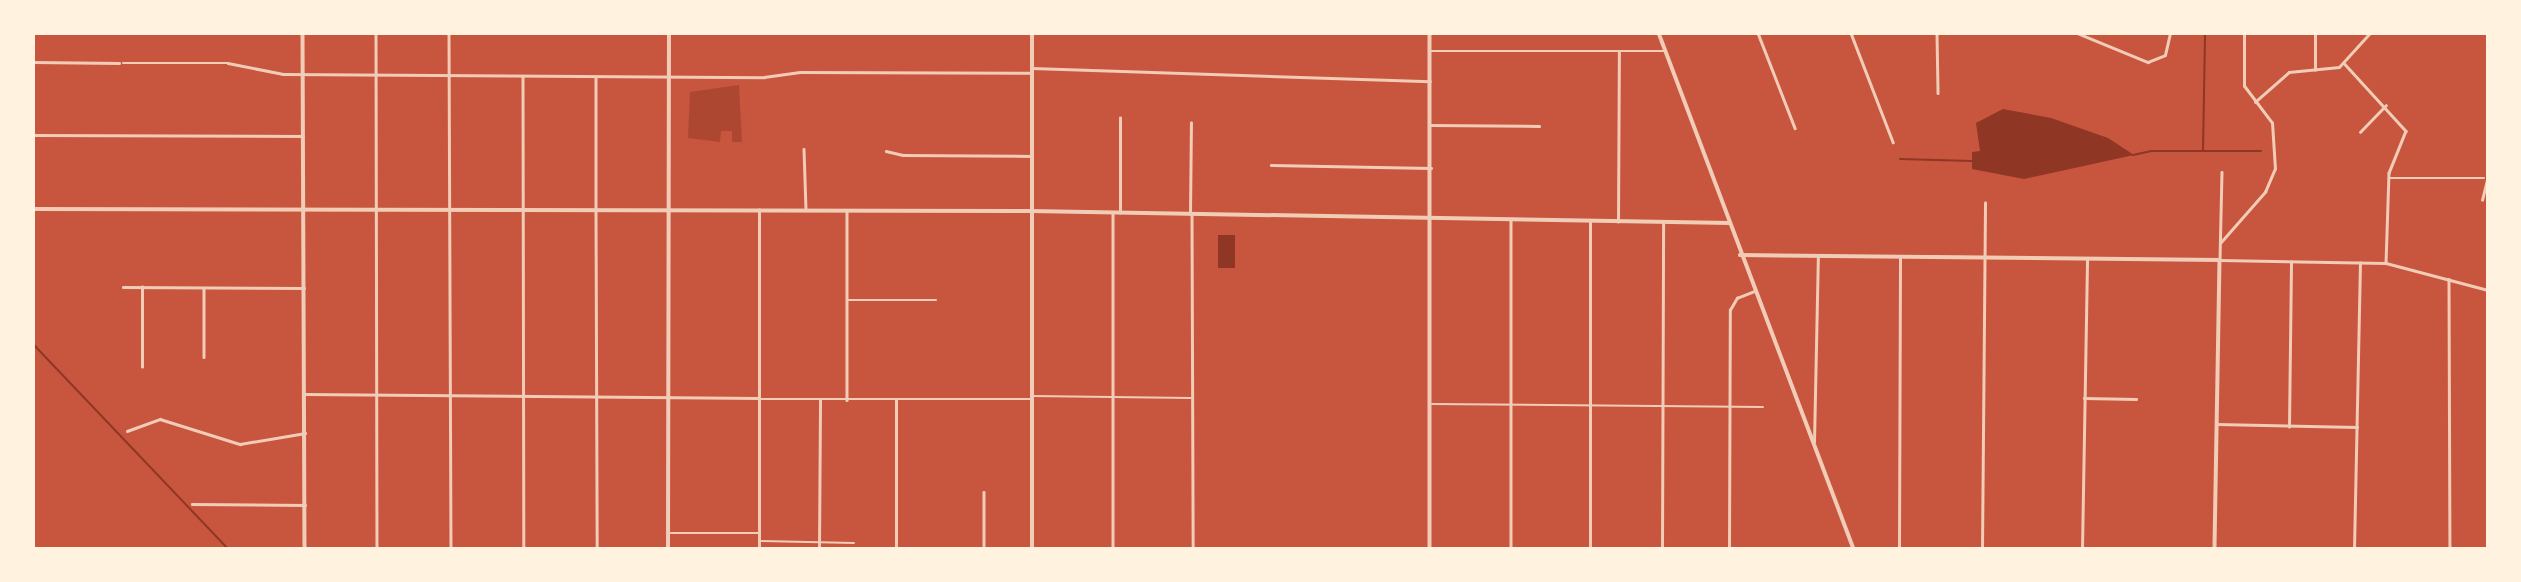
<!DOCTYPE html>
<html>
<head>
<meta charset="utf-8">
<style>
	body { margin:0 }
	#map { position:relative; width:2521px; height:582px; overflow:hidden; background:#c8553d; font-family:"Times New Roman",serif }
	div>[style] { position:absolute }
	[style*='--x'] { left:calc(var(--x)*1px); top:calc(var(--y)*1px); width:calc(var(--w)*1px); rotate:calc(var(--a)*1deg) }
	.green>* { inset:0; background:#ae4732 }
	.water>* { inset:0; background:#8f3625; transform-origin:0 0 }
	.stream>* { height:2px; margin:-1px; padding:0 1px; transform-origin:1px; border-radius:1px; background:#8f3625 }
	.service>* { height:2px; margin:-1px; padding:0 1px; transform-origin:1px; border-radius:1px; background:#f1ccb7 }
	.minor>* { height:2.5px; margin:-1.25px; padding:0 1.25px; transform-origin:1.25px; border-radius:1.25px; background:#f1ccb7 }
	.tertiary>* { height:3.5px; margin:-1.75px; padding:0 1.75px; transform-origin:1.75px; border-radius:1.75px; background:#f1ccb7 }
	span { translate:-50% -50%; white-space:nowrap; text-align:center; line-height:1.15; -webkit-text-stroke:6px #fff3e0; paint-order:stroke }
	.frame { position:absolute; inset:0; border:35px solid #fff3e0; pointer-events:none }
</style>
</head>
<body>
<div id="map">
	<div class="green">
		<div style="clip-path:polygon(739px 85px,742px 142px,732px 142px,732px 131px,721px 131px,720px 142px,688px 138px,690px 92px)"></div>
	</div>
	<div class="water">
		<div style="clip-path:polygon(2003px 109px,2051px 118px,2108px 138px,2134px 155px,2024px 179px,1972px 169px,1972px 152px,1980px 151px,1976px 123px)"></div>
		<div style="left:1218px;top:235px;width:17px;height:33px"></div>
	</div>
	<div class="stream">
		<div style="--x:2203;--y:151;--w:118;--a:-89"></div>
		<div style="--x:2133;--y:155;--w:19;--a:-12"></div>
		<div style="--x:2152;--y:151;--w:109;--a:0"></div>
		<div style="--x:1900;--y:159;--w:72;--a:1.6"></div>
		<div style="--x:33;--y:344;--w:283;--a:46.4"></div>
	</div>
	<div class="service">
		<div style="--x:1032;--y:396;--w:159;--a:0.7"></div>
		<div style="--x:1432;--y:404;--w:331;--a:0.5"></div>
		<div style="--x:669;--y:533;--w:89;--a:0"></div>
		<div style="--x:760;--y:541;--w:94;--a:1.2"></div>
	</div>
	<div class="minor">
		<div style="--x:376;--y:33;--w:516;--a:89.89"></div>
		<div style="--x:449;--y:33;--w:516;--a:89.78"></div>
		<div style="--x:1758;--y:33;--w:102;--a:68.7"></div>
		<div style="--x:1851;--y:33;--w:117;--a:68.9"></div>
		<div style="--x:1937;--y:33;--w:60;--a:89"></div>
		<div style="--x:2077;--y:33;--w:77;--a:22.2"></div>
		<div style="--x:2148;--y:62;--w:18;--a:-22"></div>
		<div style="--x:2165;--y:55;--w:23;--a:-77"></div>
		<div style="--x:1431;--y:51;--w:234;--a:0"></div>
		<div style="--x:33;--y:62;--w:86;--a:0.7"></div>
		<div style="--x:123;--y:63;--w:105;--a:0"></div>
		<div style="--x:228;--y:63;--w:56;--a:11.3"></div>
		<div style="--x:283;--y:74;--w:481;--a:0.4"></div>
		<div style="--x:764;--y:77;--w:36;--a:-8"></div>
		<div style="--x:800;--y:72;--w:231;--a:0.2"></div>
		<div style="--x:2344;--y:63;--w:92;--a:47.6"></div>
		<div style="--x:2406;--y:131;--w:45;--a:112"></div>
		<div style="--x:2389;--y:173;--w:90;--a:91.9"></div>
		<div style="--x:1032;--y:68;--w:398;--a:1.9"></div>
		<div style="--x:2315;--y:70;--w:37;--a:-90"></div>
		<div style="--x:523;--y:76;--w:473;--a:89.9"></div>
		<div style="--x:596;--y:77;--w:133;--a:90"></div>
		<div style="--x:2255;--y:102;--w:45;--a:-41.4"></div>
		<div style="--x:2289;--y:72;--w:50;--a:-5.7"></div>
		<div style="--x:2339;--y:67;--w:46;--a:-47.6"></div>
		<div style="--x:1430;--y:125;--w:109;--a:0.5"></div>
		<div style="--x:2360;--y:132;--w:37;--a:-46"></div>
		<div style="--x:33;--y:135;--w:270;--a:0.2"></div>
		<div style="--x:804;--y:149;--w:61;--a:88.1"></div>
		<div style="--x:886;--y:151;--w:17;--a:13"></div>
		<div style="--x:903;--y:155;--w:128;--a:0.4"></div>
		<div style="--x:1271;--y:165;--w:160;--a:1.1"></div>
		<div style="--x:2222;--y:172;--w:88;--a:91.3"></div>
		<div style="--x:2220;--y:260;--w:166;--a:1"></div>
		<div style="--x:2386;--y:263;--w:106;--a:14.8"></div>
		<div style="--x:2390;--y:178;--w:94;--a:0"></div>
		<div style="--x:2482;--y:200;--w:25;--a:-76"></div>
		<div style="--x:596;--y:210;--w:339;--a:89.8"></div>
		<div style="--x:847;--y:210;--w:190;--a:90"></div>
		<div style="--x:1113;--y:213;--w:336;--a:90"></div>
		<div style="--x:1120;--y:213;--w:95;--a:-90"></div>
		<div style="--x:1190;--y:214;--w:91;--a:-89.4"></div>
		<div style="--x:1192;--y:215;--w:334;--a:89.8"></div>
		<div style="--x:1511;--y:221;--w:328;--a:90"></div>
		<div style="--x:1618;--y:222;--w:169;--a:-89.7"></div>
		<div style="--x:2221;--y:242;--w:67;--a:-48.7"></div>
		<div style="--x:2265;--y:192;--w:25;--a:-67"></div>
		<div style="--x:2275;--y:169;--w:46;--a:-93.7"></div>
		<div style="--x:2272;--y:123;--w:46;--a:-127.1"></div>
		<div style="--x:2244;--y:86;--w:53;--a:-90"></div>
		<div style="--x:2449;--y:279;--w:270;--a:89.8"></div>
		<div style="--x:123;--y:287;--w:181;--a:0.3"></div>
		<div style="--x:204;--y:288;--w:69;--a:90"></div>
		<div style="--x:847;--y:300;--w:89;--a:0"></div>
		<div style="--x:142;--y:367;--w:80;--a:-90"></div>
		<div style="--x:305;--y:394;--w:454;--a:0.5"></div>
		<div style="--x:2084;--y:398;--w:52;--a:1.1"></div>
		<div style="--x:759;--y:399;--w:272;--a:0"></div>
		<div style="--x:2217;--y:424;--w:140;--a:1.2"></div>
		<div style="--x:2289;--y:427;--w:165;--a:-89.3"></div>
		<div style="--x:127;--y:431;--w:35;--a:-20"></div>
		<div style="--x:160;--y:419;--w:84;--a:17.4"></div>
		<div style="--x:240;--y:444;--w:66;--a:-9.6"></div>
		<div style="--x:1814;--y:442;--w:186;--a:-88.8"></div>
		<div style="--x:984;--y:492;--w:57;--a:90"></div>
		<div style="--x:192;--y:504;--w:113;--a:0.5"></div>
		<div style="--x:759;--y:549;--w:339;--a:-90"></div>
		<div style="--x:819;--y:549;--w:149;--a:-89.6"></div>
		<div style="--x:896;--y:549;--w:149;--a:-90"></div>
		<div style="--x:1590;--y:549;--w:328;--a:-90"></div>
		<div style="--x:1662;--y:549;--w:326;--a:-89.8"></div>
		<div style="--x:1729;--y:549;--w:239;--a:-89.8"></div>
		<div style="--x:1730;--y:310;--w:14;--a:-60"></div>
		<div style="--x:1737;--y:298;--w:18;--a:-22"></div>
		<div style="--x:1899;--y:549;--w:291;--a:-89.8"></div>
		<div style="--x:1982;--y:549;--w:346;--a:-89.5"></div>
		<div style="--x:2082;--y:549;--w:290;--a:-89"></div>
		<div style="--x:2354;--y:549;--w:286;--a:-88.8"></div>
	</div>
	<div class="tertiary">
		<div style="--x:303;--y:33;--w:516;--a:89.78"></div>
		<div style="--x:1430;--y:33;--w:516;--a:90"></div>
		<div style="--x:1659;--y:33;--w:552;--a:69.3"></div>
		<div style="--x:33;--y:209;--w:998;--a:0.11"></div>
		<div style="--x:1031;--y:211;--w:699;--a:0.98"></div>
		<div style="--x:1740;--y:255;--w:480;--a:0.6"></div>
		<div style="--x:2220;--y:260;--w:289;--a:91"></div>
		<div style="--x:668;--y:549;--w:516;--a:-89.89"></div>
		<div style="--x:1032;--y:549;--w:516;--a:-90"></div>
	</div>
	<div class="frame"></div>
</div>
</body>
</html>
